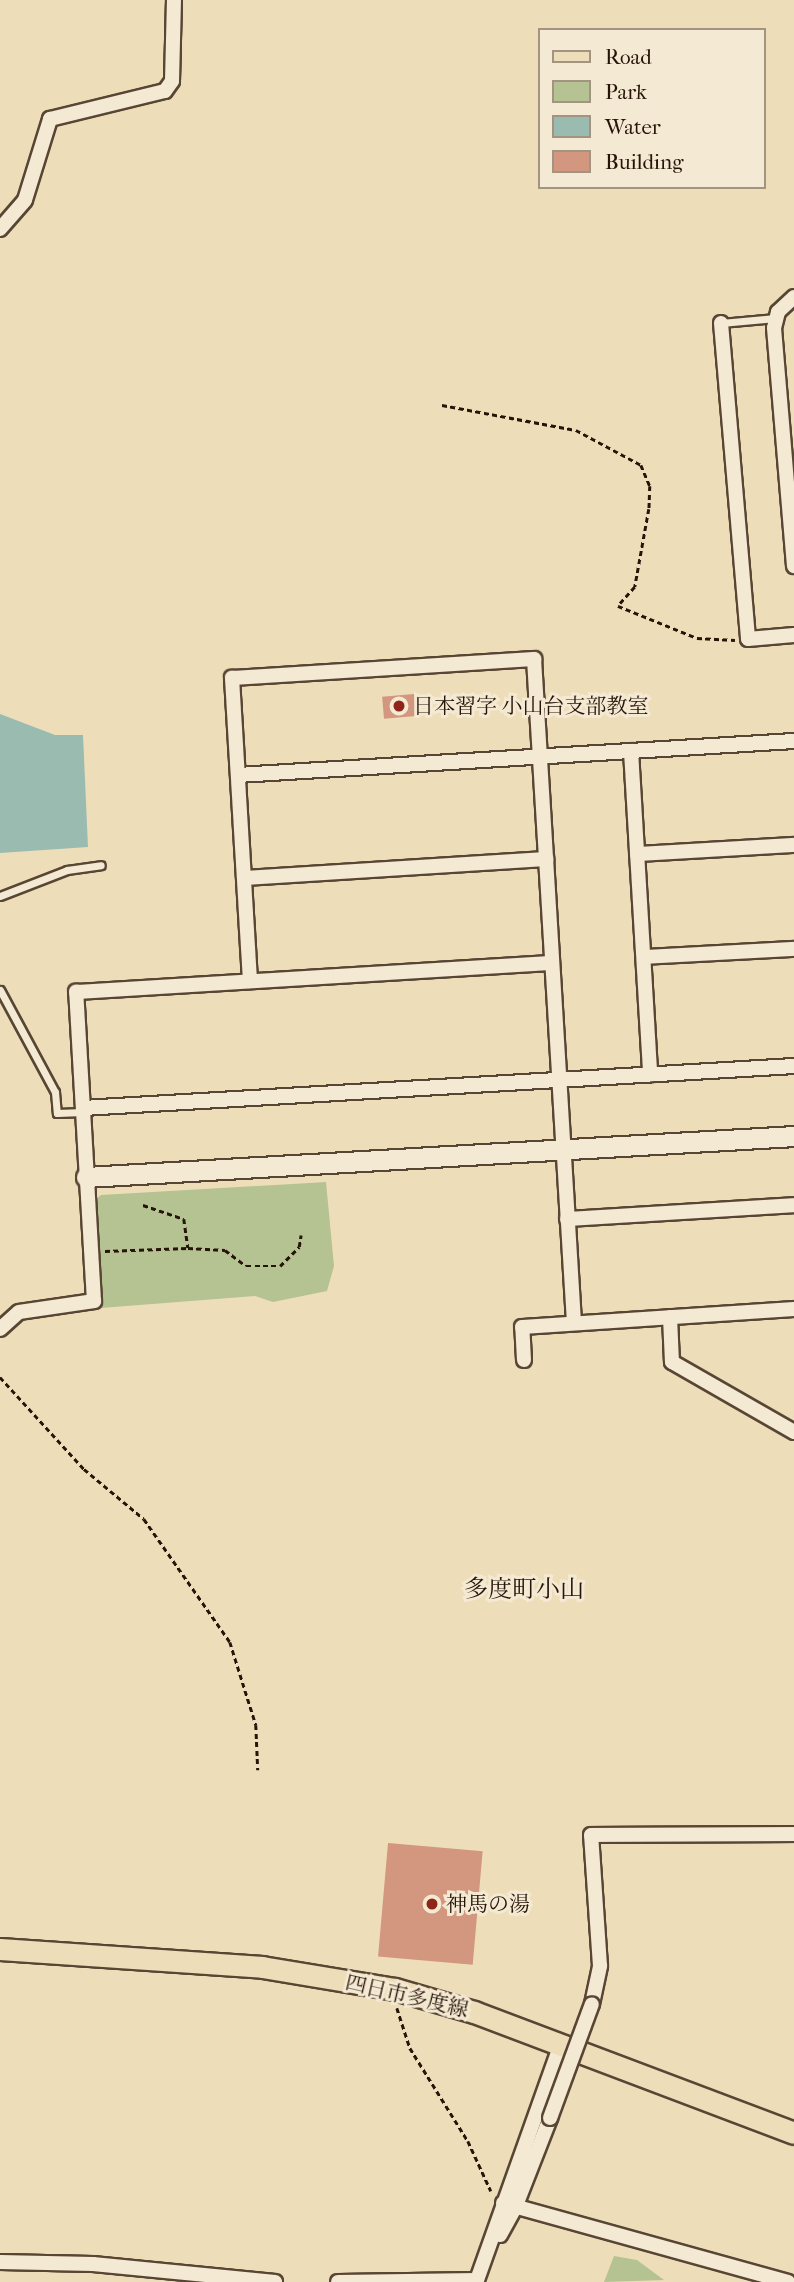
<!DOCTYPE html>
<html>
<head>
<meta charset="utf-8">
<style>
	body { margin:0 }
	#map { position:relative; width:794px; height:2282px; overflow:hidden; background:#eeddb9; font-family:"IM FELL French Canon","Noto Serif JP",serif }
	div>[style] { position:absolute }
	[style*='--x'] { left:calc(var(--x)*1px); top:calc(var(--y)*1px); width:calc(var(--w)*1px); rotate:calc(var(--a)*1deg) }
	.green>* { inset:0; background:#b5c292 }
	.water>* { inset:0; background:#99bbb0 }
	.building>* { inset:0; background:#d2977e; transform-origin:0 0 }
	.path>* { height:2.5px; margin-top:-1.25px; transform-origin:0; background:repeating-linear-gradient(90deg,#261408 0 5px,transparent 0 8.5px) }
	.roads { filter:drop-shadow(2px 0 #584634) drop-shadow(-2px 0 #584634) drop-shadow(0 2px #584634) drop-shadow(0 -2px #584634) }
	.lane>* { height:7px; margin:-3.5px; padding:0 3.5px; transform-origin:3.5px; border-radius:3.5px; background:#f4e9d2 }
	.street>* { height:14px; margin:-7px; padding:0 7px; transform-origin:7px; border-radius:7px; background:#f4e9d2 }
	.secondary>* { height:19px; margin:-9.5px; padding:0 9.5px; transform-origin:9.5px; border-radius:9.5px; background:#f4e9d2 }
	.primary>* { height:21px; margin:-10.5px; padding:0 10.5px; transform-origin:10.5px; border-radius:10.5px; background:#eeddb9 }
	.bridges { filter:drop-shadow(2px 0 #584634) drop-shadow(-2px 0 #584634) drop-shadow(0 2px #584634) drop-shadow(0 -2px #584634) }
	.street-bridge>* { height:14px; margin:-7px; padding:0 7px; transform-origin:7px; border-radius:7px; background:#f4e9d2 }
	.dots>* { width:19px; height:19px; translate:-50% -50%; box-sizing:border-box; border:4px solid #f4e9d2; border-radius:50% }
	span { translate:-50% -50%; white-space:nowrap; text-align:center; line-height:1.15; -webkit-text-stroke:6px #f4e9d2; paint-order:stroke }
	.poi-label { font-size:21px; color:#261408 }
	.left { translate:0 -50%; text-align:left }
	.street-label { font-size:21px; color:#261408 }
	.quarter-label { font-size:24px; color:#261408 }
	.legend { position:absolute; left:538px; top:28px; width:228px; height:161px; box-sizing:border-box; background:#f4e9d2; border:2px solid #a29481; margin:0; padding:9px 12px; list-style:none; font-size:21px; color:#261408 }
	.legend li { display:flex; align-items:center; gap:14px; height:35px }
	.legend b { width:35px; border:2px solid #a29481 }
</style>
</head>
<body>
<div id="map">
	<div class="green">
		<div style="clip-path:polygon(326px 1182px,334px 1266px,327px 1291px,273px 1302px,255px 1296px,101px 1308px,96px 1199px,101px 1195px)"></div>
		<div style="clip-path:polygon(614px 2256px,637px 2260px,664px 2280px,604px 2282px)"></div>
	</div>
	<div class="water">
		<div style="clip-path:polygon(0 714px,55px 735px,83px 735px,88px 847px,0 853px)"></div>
	</div>
	<div class="building">
		<div style="left:414px;top:694px;width:22px;height:32px;rotate:85deg"></div>
		<div style="left:388px;top:1843px;width:95px;height:114px;rotate:5deg"></div>
	</div>
	<div class="path">
		<div style="--x:442;--y:405;--w:136;--a:10.6"></div>
		<div style="--x:576;--y:430;--w:74;--a:28.3"></div>
		<div style="--x:641;--y:465;--w:23;--a:67"></div>
		<div style="--x:650;--y:486;--w:23;--a:92"></div>
		<div style="--x:649;--y:509;--w:79;--a:100.2"></div>
		<div style="--x:635;--y:587;--w:25;--a:132"></div>
		<div style="--x:618;--y:606;--w:85;--a:22.1"></div>
		<div style="--x:697;--y:638;--w:38;--a:3"></div>
		<div style="--x:143;--y:1205;--w:43;--a:18.9"></div>
		<div style="--x:184;--y:1219;--w:29;--a:82"></div>
		<div style="--x:105;--y:1251;--w:83;--a:-2.1"></div>
		<div style="--x:188;--y:1248;--w:37;--a:3"></div>
		<div style="--x:225;--y:1250;--w:26;--a:37"></div>
		<div style="--x:246;--y:1266;--w:34;--a:0"></div>
		<div style="--x:280;--y:1266;--w:27;--a:-45"></div>
		<div style="--x:299;--y:1247;--w:12;--a:-81"></div>
		<div style="--x:0;--y:1377;--w:125;--a:47.6"></div>
		<div style="--x:84;--y:1469;--w:78;--a:39.8"></div>
		<div style="--x:144;--y:1519;--w:150;--a:55"></div>
		<div style="--x:230;--y:1642;--w:87;--a:72.6"></div>
		<div style="--x:256;--y:1725;--w:45;--a:87.5"></div>
		<div style="--x:397;--y:2008;--w:42;--a:72"></div>
		<div style="--x:410;--y:2048;--w:110;--a:58.1"></div>
		<div style="--x:468;--y:2141;--w:55;--a:65.3"></div>
	</div>
	<div class="roads">
		<div class="lane">
			<div style="--x:721;--y:323;--w:55;--a:-5.2"></div>
			<div style="--x:0;--y:896;--w:72;--a:-21.2"></div>
			<div style="--x:67;--y:870;--w:34;--a:-8"></div>
			<div style="--x:0;--y:990;--w:116;--a:61.7"></div>
			<div style="--x:55;--y:1092;--w:21;--a:85"></div>
			<div style="--x:57;--y:1113;--w:26;--a:-2"></div>
		</div>
		<div class="street">
			<div style="--x:0;--y:229;--w:38;--a:-49"></div>
			<div style="--x:25;--y:200;--w:85;--a:-72.8"></div>
			<div style="--x:50;--y:119;--w:118;--a:-13.7"></div>
			<div style="--x:165;--y:91;--w:12;--a:-55"></div>
			<div style="--x:172;--y:81;--w:81;--a:-88.6"></div>
			<div style="--x:794;--y:297;--w:22;--a:137"></div>
			<div style="--x:778;--y:312;--w:16;--a:104"></div>
			<div style="--x:774;--y:328;--w:239;--a:85.2"></div>
			<div style="--x:721;--y:323;--w:317;--a:85.1"></div>
			<div style="--x:748;--y:639;--w:46;--a:-5"></div>
			<div style="--x:631;--y:751;--w:324;--a:86.6"></div>
			<div style="--x:238;--y:775;--w:557;--a:-3.5"></div>
			<div style="--x:637;--y:854;--w:157;--a:-3.3"></div>
			<div style="--x:244;--y:878;--w:303;--a:-3.6"></div>
			<div style="--x:644;--y:957;--w:150;--a:-3.1"></div>
			<div style="--x:250;--y:981;--w:304;--a:-93.4"></div>
			<div style="--x:232;--y:678;--w:303;--a:-3.6"></div>
			<div style="--x:534;--y:659;--w:665;--a:86.55"></div>
			<div style="--x:83;--y:1108;--w:712;--a:-3.38"></div>
			<div style="--x:567;--y:1219;--w:227;--a:-3.5"></div>
			<div style="--x:670;--y:1317;--w:45;--a:87.5"></div>
			<div style="--x:672;--y:1362;--w:141;--a:29.8"></div>
			<div style="--x:0;--y:1329;--w:25;--a:-42"></div>
			<div style="--x:19;--y:1312;--w:76;--a:-8.3"></div>
			<div style="--x:94;--y:1301;--w:310;--a:-93.3"></div>
			<div style="--x:76;--y:992;--w:476;--a:-3.5"></div>
			<div style="--x:524;--y:1360;--w:33;--a:-93"></div>
			<div style="--x:522;--y:1327;--w:273;--a:-3.8"></div>
			<div style="--x:592;--y:2004;--w:39;--a:-78"></div>
			<div style="--x:600;--y:1966;--w:131;--a:-93.9"></div>
			<div style="--x:591;--y:1835;--w:203;--a:-0.3"></div>
			<div style="--x:503;--y:2203;--w:296;--a:15.5"></div>
			<div style="--x:500;--y:2235;--w:31;--a:-61"></div>
			<div style="--x:515;--y:2208;--w:97;--a:-68.7"></div>
			<div style="--x:0;--y:2262;--w:93;--a:1.2"></div>
			<div style="--x:93;--y:2264;--w:183;--a:5.6"></div>
			<div style="--x:338;--y:2282;--w:139;--a:-0.8"></div>
			<div style="--x:477;--y:2280;--w:251;--a:-70.4"></div>
		</div>
		<div class="secondary">
			<div style="--x:86;--y:1177;--w:709;--a:-3.31"></div>
		</div>
		<div class="primary">
			<div style="--x:0;--y:1949;--w:263;--a:3.9"></div>
			<div style="--x:262;--y:1967;--w:135;--a:9.4"></div>
			<div style="--x:395;--y:1989;--w:82;--a:16.2"></div>
			<div style="--x:474;--y:2012;--w:342;--a:20.7"></div>
		</div>
	</div>
	<div class="bridges">
		<div class="street-bridge">
			<div style="--x:550;--y:2118;--w:121;--a:-69.8"></div>
		</div>
	</div>
	<div class="dots">
		<div style="left:399px;top:706px;background:#8f2418"></div>
		<div style="left:432px;top:1904px;background:#8f2418"></div>
	</div>
	<div class="poi-label">
		<span class="left" style="left:413px;top:706px">日本習字 小山台支部教室</span>
		<span class="left" style="left:446px;top:1904px">神馬の湯</span>
	</div>
	<div class="street-label">
		<span style="left:407px;top:1996px;rotate:13deg">四日市多度線</span>
	</div>
	<div class="quarter-label">
		<span style="left:524px;top:1590px">多度町小山</span>
	</div>
	<ul class="legend">
	<li><b style="height:9px;background:#eeddb9"></b>Road</li>
	<li><b style="height:19px;background:#b5c292"></b>Park</li>
	<li><b style="height:19px;background:#99bbb0"></b>Water</li>
	<li><b style="height:19px;background:#d2977e"></b>Building</li>
	</ul>
</div>
</body>
</html>
